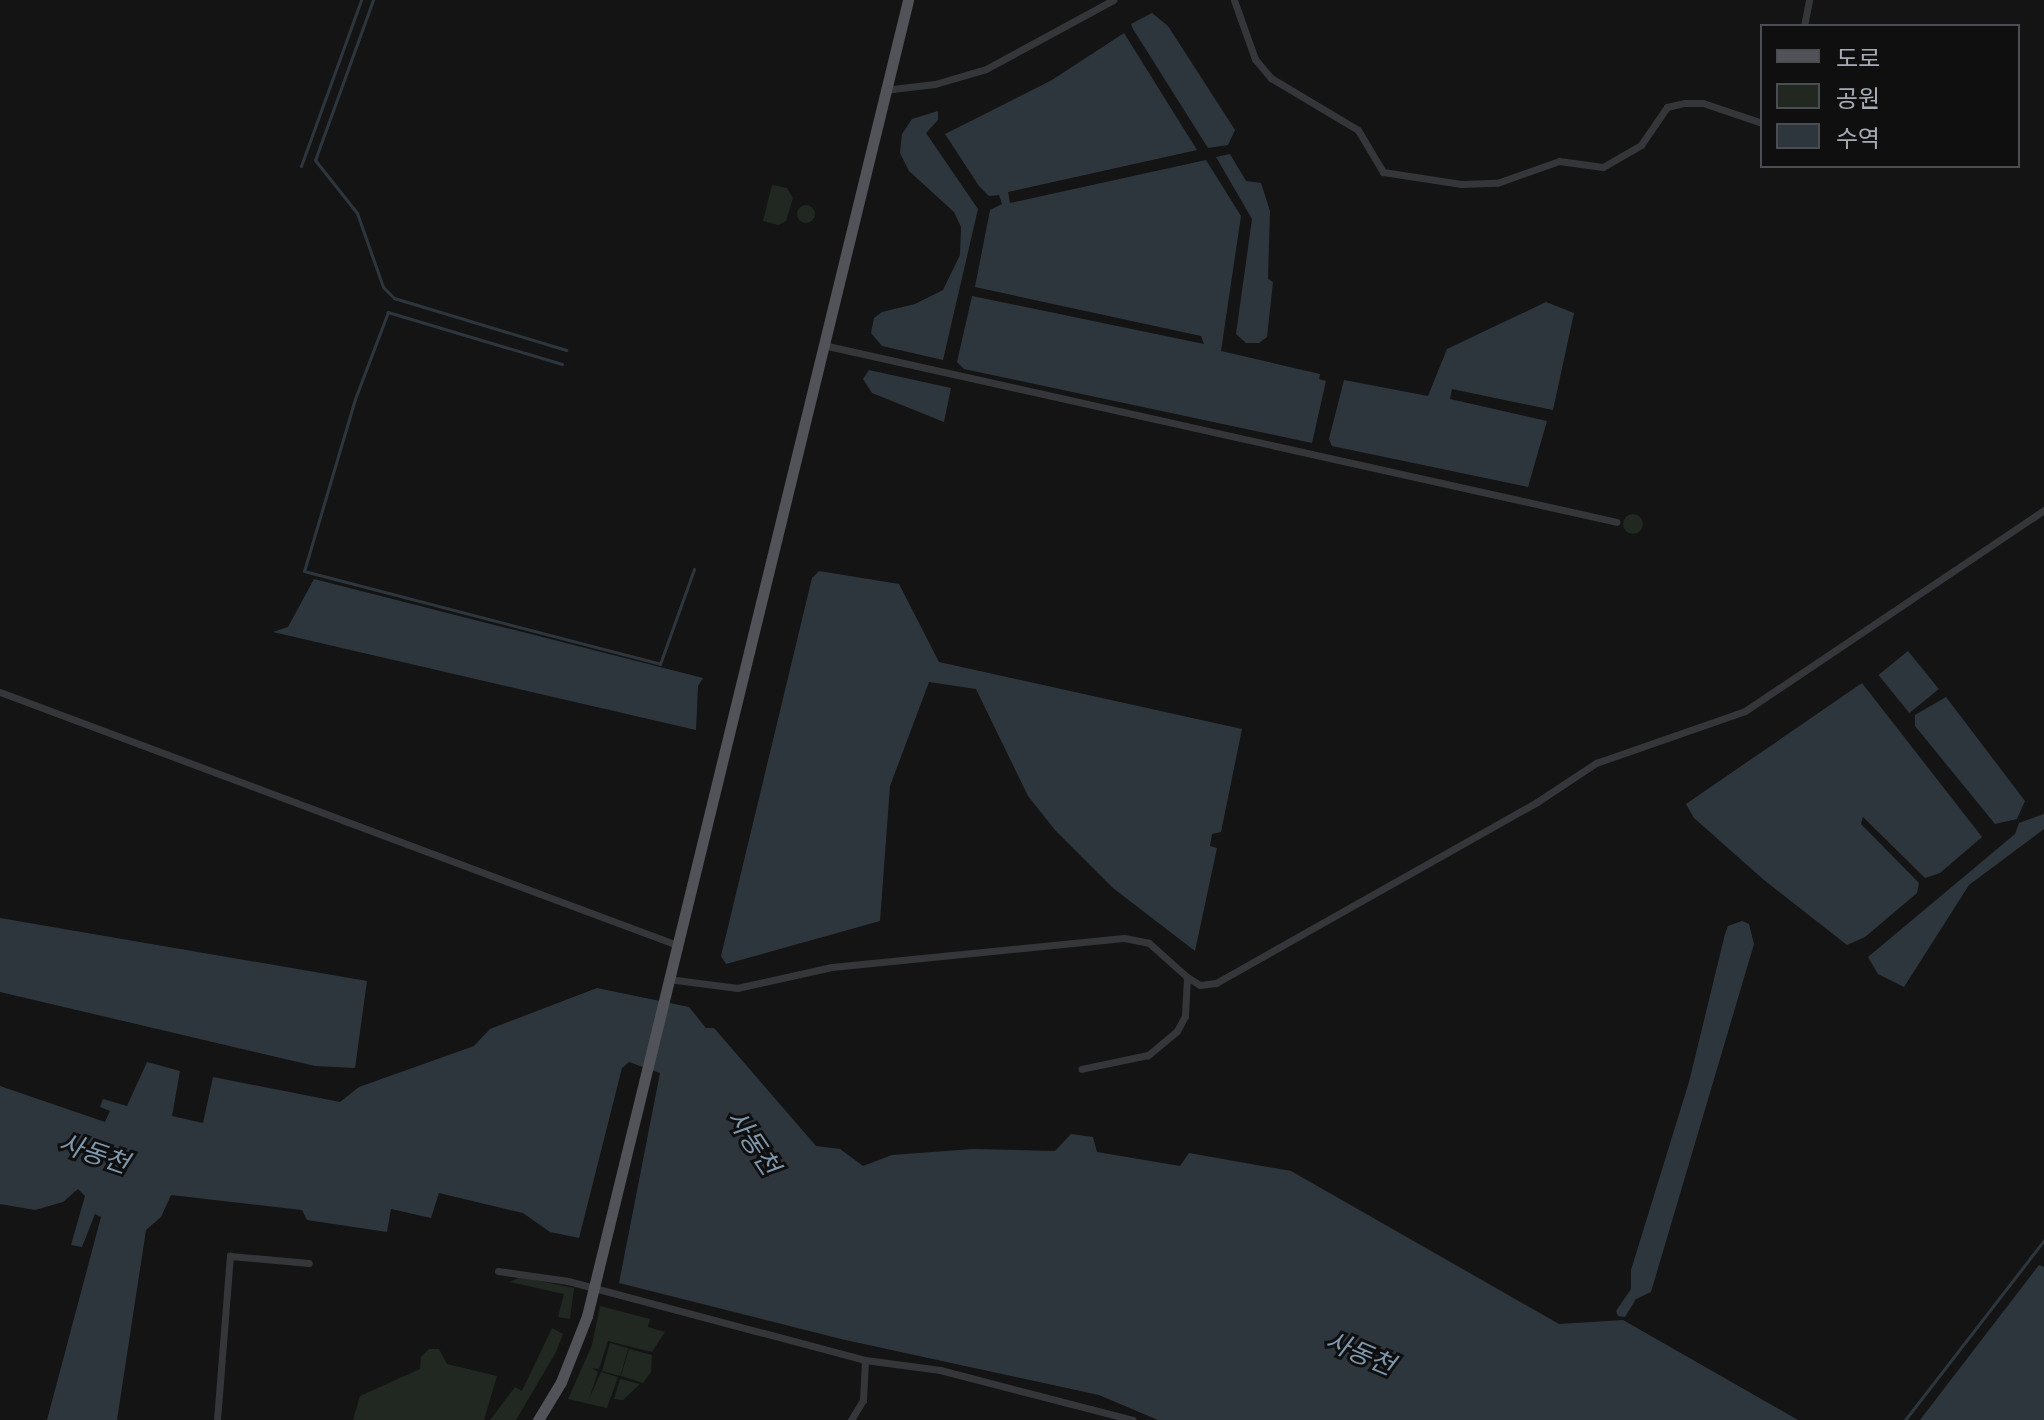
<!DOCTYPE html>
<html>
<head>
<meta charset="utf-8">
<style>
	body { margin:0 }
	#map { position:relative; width:2044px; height:1420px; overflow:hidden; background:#141415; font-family:Lato,"Noto Sans KR",sans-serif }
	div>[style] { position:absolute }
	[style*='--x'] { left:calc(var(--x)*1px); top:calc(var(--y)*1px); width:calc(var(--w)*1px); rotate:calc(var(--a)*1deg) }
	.green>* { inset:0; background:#202821; transform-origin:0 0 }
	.round { border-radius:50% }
	.water>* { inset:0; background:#2e363d; transform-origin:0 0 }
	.stream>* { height:3px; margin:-1.5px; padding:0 1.5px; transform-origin:1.5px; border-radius:1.5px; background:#2e363d }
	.street>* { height:7px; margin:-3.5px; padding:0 3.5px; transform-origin:3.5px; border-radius:3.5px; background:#35363a }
	.primary>* { height:11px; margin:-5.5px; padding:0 5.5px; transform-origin:5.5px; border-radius:5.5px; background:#515359 }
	span { translate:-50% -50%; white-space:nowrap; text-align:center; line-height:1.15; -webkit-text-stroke:6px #0f0f10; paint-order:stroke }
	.water-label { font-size:26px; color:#7f98ae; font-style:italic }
	.legend { position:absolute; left:1760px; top:24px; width:260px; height:144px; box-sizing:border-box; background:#0f0f10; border:2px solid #4b4d52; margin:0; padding:10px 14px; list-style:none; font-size:24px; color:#a6abb5 }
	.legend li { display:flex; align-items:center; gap:16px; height:40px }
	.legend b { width:40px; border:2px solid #4b4d52 }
</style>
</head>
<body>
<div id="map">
	<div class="green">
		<div style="clip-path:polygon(772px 185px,787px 188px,793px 198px,786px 221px,778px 225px,763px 221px)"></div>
		<div class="round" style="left:797px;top:205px;width:18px;height:18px"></div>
		<div class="round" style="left:1623px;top:514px;width:20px;height:20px"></div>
		<div style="clip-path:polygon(520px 1277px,574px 1288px,570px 1319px,558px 1317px,564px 1294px,510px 1282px)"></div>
		<div style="clip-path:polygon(600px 1306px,650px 1319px,648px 1327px,665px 1332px,652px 1352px,608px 1341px,599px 1369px,592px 1368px,598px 1372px,589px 1399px,601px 1372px,618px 1377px,607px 1408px,568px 1399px,592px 1345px)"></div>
		<div style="clip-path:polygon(552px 1328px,563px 1334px,556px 1352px,516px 1420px,490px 1420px,515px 1387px,522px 1391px)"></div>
		<div style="left:610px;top:1343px;width:19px;height:29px;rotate:16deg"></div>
		<div style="clip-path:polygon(429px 1349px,439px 1349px,447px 1364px,497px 1376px,484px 1420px,353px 1420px,360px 1396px,420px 1369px,421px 1357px)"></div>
		<div style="clip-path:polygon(629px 1349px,652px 1355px,651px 1372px,643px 1383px,621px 1376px)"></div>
		<div style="clip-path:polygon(620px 1379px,640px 1384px,623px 1400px,614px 1399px)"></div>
	</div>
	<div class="water">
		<div style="clip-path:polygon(1152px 13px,1168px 26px,1235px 130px,1228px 145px,1208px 148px,1133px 29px,1131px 24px)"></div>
		<div style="clip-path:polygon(1124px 33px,1197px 150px,1008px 192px,1010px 203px,1206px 160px,1241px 216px,1221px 351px,1320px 374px,1319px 379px,1326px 381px,1312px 443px,964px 369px,957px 362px,972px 296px,1204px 344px,1201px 336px,975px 287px,990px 210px,1002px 204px,999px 195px,989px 196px,979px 186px,945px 134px,1052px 80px)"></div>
		<div style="clip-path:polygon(938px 111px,938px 120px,926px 133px,978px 209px,943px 360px,882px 346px,871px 333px,874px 318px,882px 312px,915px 304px,943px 290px,960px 255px,961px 227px,954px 212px,909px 171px,900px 153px,902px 134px,912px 119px)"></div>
		<div style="clip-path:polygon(1230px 154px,1246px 181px,1261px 183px,1270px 211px,1268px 279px,1273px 282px,1267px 337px,1259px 343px,1246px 343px,1236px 334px,1252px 219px,1216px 157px)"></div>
		<div style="clip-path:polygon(1546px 302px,1574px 313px,1553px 410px,1452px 389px,1450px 399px,1547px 421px,1528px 487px,1332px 446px,1329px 439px,1344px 380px,1428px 396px,1447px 349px)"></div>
		<div style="clip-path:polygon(869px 370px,951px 388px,944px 422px,872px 393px,863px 379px)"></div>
		<div style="clip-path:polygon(819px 571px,899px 584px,939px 662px,1242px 729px,1221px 832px,1212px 834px,1210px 846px,1217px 848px,1195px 951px,1113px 888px,1055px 830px,1028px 796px,976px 689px,929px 682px,890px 786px,880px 921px,726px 964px,721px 956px,812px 578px)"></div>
		<div style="clip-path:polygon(314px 579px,703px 678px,698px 686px,696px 730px,273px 632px,288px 627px)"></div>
		<div style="left:1908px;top:651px;width:49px;height:38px;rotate:51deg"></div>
		<div style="clip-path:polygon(1862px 683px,1982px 837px,1940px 873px,1925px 878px,1863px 817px,1861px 824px,1919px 883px,1917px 893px,1865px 937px,1847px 945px,1764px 880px,1694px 818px,1686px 804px)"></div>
		<div style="clip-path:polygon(1946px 697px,2025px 801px,2017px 819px,1995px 824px,1915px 726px,1915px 715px)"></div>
		<div style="clip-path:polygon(2044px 814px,2044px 829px,1969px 885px,1904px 987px,1878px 974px,1868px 957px,2015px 834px,2019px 823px)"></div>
		<div style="clip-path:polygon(0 918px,367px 981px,355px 1068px,315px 1066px,0 992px)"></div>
		<div style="clip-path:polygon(1742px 921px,1749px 924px,1754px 944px,1651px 1292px,1636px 1299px,1625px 1317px,1618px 1316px,1616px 1311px,1631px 1289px,1631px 1270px,1689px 1082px,1725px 934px,1728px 926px)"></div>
		<div style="clip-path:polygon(597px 988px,689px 1007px,706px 1028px,714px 1028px,816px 1146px,840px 1149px,863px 1166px,892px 1155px,973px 1149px,1055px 1151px,1071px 1134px,1093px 1137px,1097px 1152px,1180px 1166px,1189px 1153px,1291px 1171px,1559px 1324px,1623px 1320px,1798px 1420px,1158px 1420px,1099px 1395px,841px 1339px,619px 1283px,660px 1073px,629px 1062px,622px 1068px,579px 1238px,550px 1232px,523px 1213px,439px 1193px,431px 1218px,391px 1209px,387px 1232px,307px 1220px,302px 1210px,171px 1195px,161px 1217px,146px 1230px,117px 1420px,47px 1420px,101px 1217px,95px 1214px,82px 1247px,71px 1245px,85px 1196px,78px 1189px,63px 1202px,35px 1210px,0 1204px,0 1086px,105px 1122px,110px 1111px,100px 1107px,103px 1099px,127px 1106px,147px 1062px,180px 1071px,172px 1116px,203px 1123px,213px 1077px,340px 1102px,359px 1087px,474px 1046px,490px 1029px)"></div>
		<div style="clip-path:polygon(2039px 1265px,2044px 1267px,2044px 1420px,1920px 1420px)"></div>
	</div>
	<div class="stream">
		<div style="--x:373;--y:0;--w:170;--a:109.9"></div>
		<div style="--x:315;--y:160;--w:68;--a:51.6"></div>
		<div style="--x:357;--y:213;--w:78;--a:70.6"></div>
		<div style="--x:383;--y:287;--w:16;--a:45"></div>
		<div style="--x:394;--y:298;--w:180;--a:16.8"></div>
		<div style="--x:301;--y:166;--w:177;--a:-70.1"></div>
		<div style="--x:562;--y:364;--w:182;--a:-163.4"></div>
		<div style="--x:388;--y:312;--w:93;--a:110.8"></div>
		<div style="--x:355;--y:399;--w:179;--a:106.5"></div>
		<div style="--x:304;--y:571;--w:368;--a:14.6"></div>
		<div style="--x:660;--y:664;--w:101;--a:-70.3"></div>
		<div style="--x:1905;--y:1420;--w:227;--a:-52.3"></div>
	</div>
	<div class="street">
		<div style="--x:1234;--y:0;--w:63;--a:70.4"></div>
		<div style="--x:1255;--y:59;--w:25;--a:50"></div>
		<div style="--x:1271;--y:78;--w:101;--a:30.9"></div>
		<div style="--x:1358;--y:130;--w:49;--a:59.2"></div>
		<div style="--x:1383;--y:172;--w:79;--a:8.7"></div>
		<div style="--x:1461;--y:184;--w:36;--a:-2"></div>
		<div style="--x:1497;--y:183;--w:66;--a:-19.5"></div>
		<div style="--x:1559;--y:161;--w:44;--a:7.8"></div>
		<div style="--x:1603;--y:167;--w:44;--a:-30.1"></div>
		<div style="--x:1641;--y:145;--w:46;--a:-55.6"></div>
		<div style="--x:1667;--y:107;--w:18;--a:-13"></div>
		<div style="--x:1685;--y:103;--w:18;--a:0"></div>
		<div style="--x:1703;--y:103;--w:62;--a:18.7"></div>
		<div style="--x:1804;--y:26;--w:26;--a:-79"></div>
		<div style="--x:884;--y:90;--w:51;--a:-6.7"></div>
		<div style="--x:935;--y:84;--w:53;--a:-16.4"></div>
		<div style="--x:986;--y:69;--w:145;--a:-28.5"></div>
		<div style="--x:823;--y:345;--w:813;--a:12.57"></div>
		<div style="--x:0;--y:692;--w:723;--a:20.49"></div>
		<div style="--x:1187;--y:977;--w:15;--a:32"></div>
		<div style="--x:1200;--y:985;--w:16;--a:-7"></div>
		<div style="--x:1216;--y:983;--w:369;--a:-29.4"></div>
		<div style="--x:1537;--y:802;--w:71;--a:-33.5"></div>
		<div style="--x:1596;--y:763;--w:158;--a:-19.2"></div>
		<div style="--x:1745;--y:711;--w:360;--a:-33.9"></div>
		<div style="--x:668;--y:979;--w:70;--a:7.4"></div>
		<div style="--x:737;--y:988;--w:97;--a:-12.5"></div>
		<div style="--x:832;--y:967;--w:293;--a:-5.7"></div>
		<div style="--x:1124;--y:938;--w:25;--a:11"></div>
		<div style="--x:1149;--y:943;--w:51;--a:41.8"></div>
		<div style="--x:1187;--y:977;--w:39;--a:93"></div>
		<div style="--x:1185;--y:1016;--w:17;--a:118"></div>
		<div style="--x:1177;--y:1031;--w:38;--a:140"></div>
		<div style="--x:1148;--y:1055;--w:68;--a:168.2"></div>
		<div style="--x:498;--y:1271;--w:71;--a:8.1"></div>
		<div style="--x:568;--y:1281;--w:307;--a:14.9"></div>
		<div style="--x:865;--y:1360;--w:76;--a:7.6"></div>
		<div style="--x:940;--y:1370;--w:199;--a:14.5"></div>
		<div style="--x:217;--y:1420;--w:165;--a:-85.5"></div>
		<div style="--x:230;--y:1256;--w:79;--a:5.1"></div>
		<div style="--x:851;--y:1420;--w:23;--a:-59"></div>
		<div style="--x:863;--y:1400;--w:40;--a:-87.1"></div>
	</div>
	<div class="primary">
		<div style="--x:538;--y:1420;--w:44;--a:-58.8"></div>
		<div style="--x:561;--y:1382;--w:71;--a:-68.5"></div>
		<div style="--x:587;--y:1316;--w:1355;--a:-76.29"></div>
	</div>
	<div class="water-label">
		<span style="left:753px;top:1142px;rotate:56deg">사동천</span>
		<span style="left:94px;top:1153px;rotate:19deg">사동천</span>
		<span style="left:1360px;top:1353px;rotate:23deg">사동천</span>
	</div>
	<ul class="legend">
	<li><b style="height:10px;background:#515359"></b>도로</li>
	<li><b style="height:22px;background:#202821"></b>공원</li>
	<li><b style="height:22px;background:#2e363d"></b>수역</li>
	</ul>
</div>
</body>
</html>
